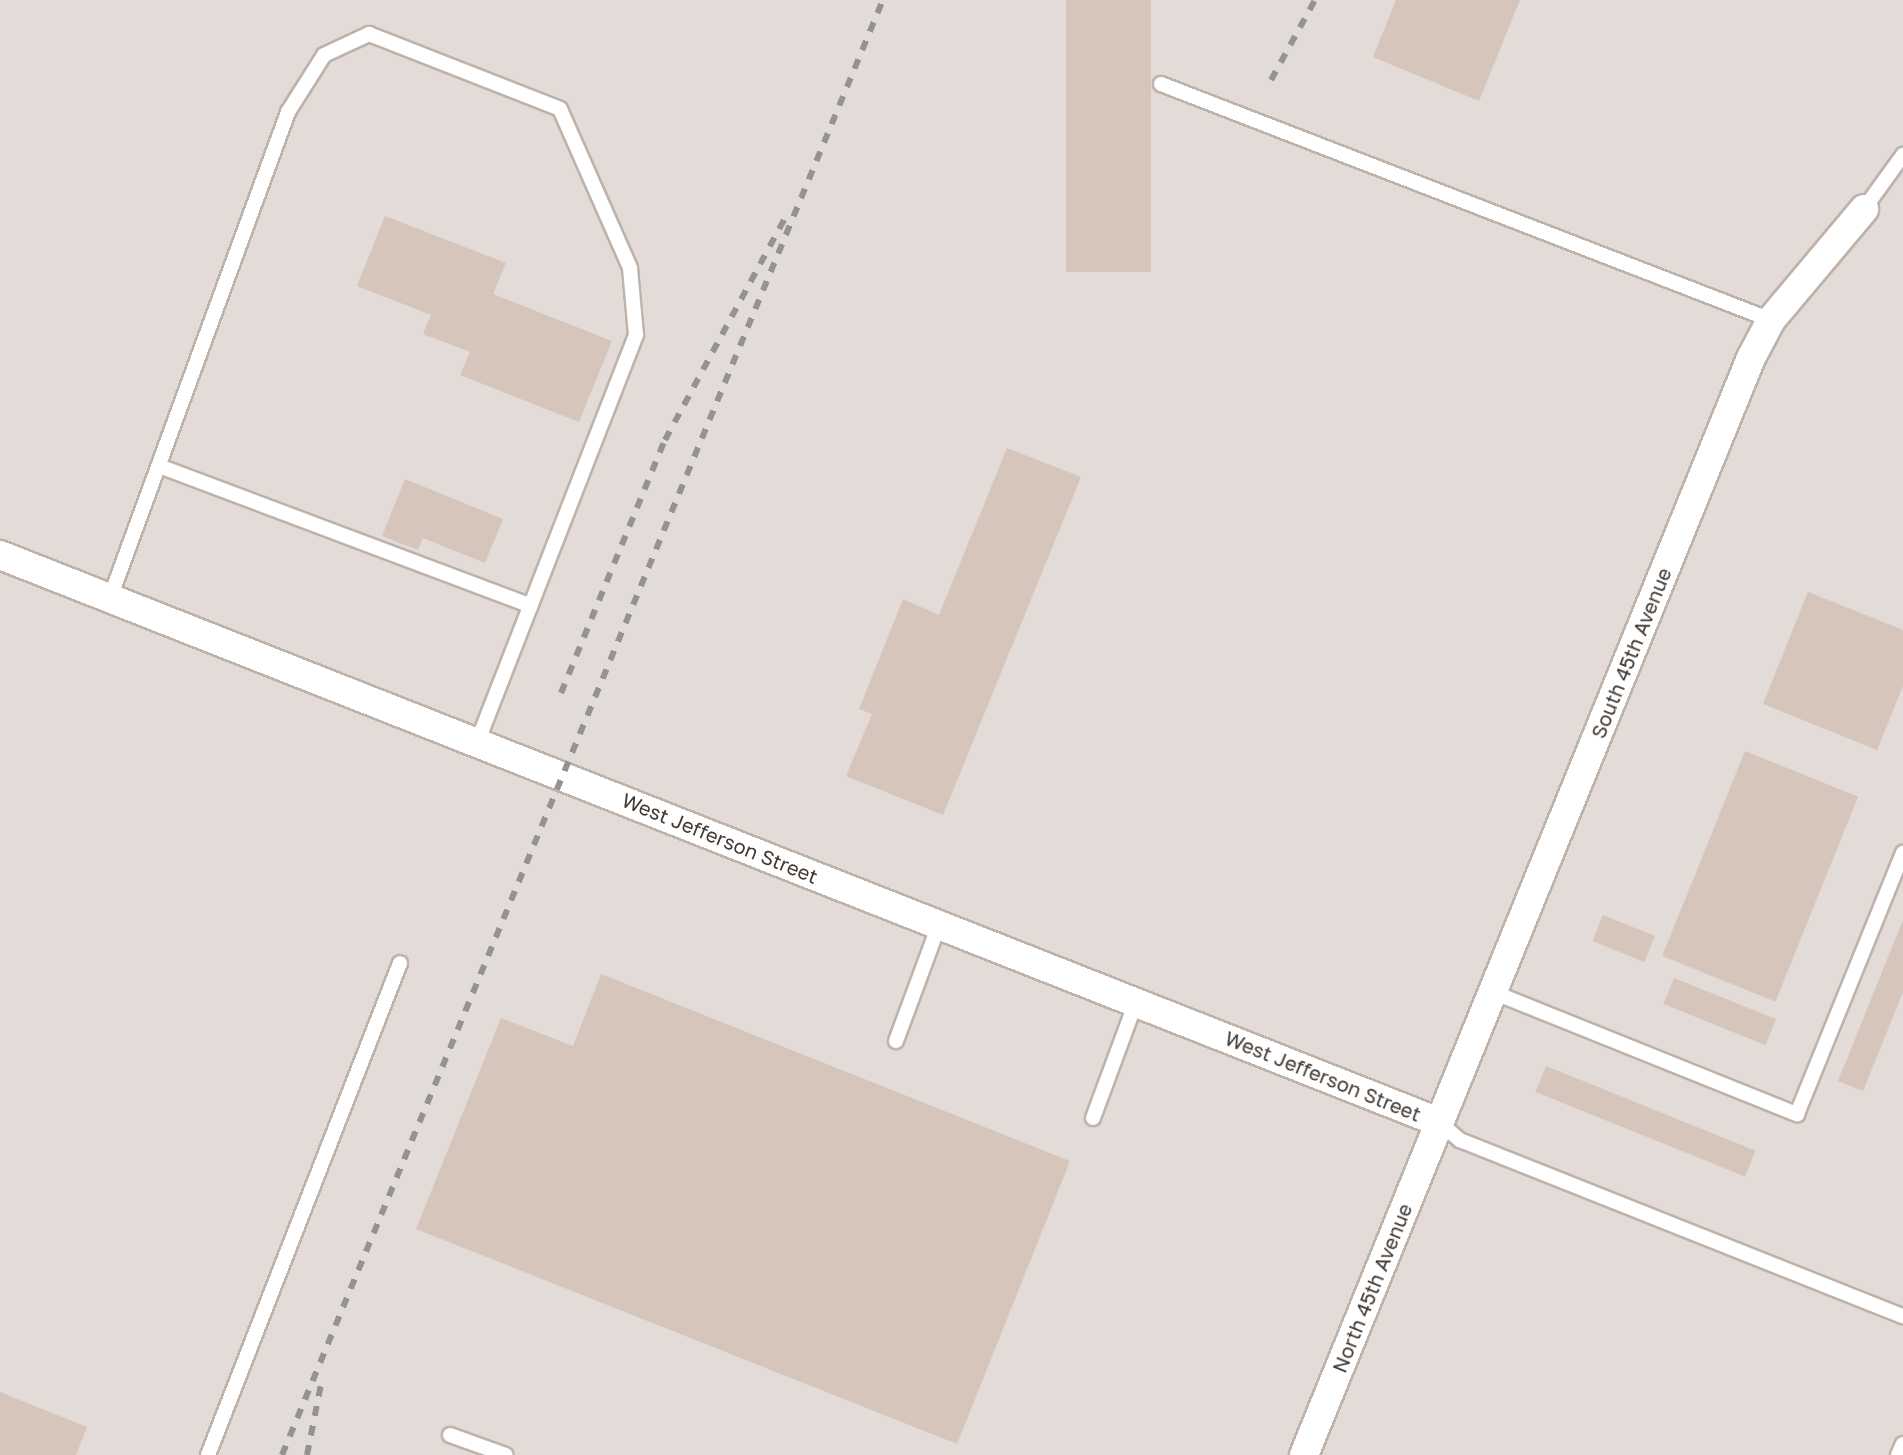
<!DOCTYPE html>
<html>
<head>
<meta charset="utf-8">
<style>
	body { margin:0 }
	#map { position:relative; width:1903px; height:1455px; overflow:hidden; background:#f1e9e3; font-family:"Golos Text",sans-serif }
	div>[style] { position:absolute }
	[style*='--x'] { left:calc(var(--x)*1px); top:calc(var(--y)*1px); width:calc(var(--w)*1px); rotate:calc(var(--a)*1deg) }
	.industrial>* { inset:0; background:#e3dbd8; transform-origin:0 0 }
	.building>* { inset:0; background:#d5c5bb; transform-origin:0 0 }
	.roads { filter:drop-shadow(2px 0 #bfb2a9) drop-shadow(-2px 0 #bfb2a9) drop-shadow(0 2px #bfb2a9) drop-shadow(0 -2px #bfb2a9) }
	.lane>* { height:14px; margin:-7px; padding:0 7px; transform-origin:7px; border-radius:7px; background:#fff }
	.street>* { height:28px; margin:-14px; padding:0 14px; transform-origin:14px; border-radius:14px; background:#fff }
	.rail>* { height:6px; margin-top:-3px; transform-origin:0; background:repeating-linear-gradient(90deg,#939393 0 10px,transparent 0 20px) }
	span { translate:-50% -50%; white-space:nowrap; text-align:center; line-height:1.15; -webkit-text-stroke:6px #fff; paint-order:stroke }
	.street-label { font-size:20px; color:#433933 }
</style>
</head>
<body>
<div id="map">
	<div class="industrial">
		<div style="left:0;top:0;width:1903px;height:1455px"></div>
	</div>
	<div class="building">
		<div style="left:1066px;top:0;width:85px;height:272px"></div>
		<div style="clip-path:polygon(1396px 0,1520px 0,1479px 101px,1373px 57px)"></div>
		<div style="clip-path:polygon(385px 216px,506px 263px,493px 294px,612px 341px,579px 422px,460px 375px,470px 352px,423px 334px,431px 315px,357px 286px)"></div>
		<div style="clip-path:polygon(1007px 448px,1081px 477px,943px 815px,846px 776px,872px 714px,859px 709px,903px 599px,939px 615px)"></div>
		<div style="clip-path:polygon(405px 479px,503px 519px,485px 563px,423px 538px,418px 550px,382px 536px)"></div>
		<div style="clip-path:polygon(1808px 592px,1903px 630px,1903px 686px,1877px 750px,1763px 704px)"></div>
		<div style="left:1745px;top:751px;width:122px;height:221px;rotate:22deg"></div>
		<div style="left:1603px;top:915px;width:56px;height:28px;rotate:22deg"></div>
		<div style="clip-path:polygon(1903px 920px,1903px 992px,1863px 1091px,1838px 1081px)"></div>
		<div style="clip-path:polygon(601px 974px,1070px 1161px,957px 1444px,416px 1229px,501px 1018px,573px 1046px)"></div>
		<div style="left:1674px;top:978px;width:110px;height:28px;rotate:22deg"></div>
		<div style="left:1546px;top:1066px;width:226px;height:28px;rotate:22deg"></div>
		<div style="clip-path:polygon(0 1392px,87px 1427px,76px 1455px,0 1455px)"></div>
	</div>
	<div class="roads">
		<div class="lane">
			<div style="--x:1161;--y:84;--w:654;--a:21.15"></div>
			<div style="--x:1864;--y:209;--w:67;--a:-54.2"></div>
			<div style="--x:159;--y:466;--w:397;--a:20.6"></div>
			<div style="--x:110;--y:598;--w:518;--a:-69.88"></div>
			<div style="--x:288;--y:112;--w:67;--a:-57.7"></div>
			<div style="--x:324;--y:55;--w:50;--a:-25"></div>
			<div style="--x:369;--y:34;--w:205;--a:21.4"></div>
			<div style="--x:560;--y:109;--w:174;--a:66.2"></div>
			<div style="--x:630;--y:268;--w:67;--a:84.9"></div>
			<div style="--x:636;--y:335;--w:438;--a:111.3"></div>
			<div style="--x:1493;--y:992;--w:328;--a:21.9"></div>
			<div style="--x:1797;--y:1114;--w:282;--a:-67.9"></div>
			<div style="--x:896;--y:1041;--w:124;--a:-69.7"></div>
			<div style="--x:1093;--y:1118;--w:124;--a:-69.7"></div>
			<div style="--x:1439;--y:1122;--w:28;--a:41"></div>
			<div style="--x:1460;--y:1140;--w:477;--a:21.7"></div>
			<div style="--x:450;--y:1435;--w:59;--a:19.7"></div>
			<div style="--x:208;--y:1455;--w:528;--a:-68.68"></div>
			<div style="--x:1898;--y:1455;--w:12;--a:-66"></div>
		</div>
		<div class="street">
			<div style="--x:0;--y:555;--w:1547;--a:21.51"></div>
			<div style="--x:1304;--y:1455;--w:1185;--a:-67.83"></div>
			<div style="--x:1751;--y:358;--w:43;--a:-62.2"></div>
			<div style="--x:1771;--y:320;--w:145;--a:-50"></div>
		</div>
	</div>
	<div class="rail">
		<div style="--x:1271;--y:80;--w:91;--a:-61.2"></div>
		<div style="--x:561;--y:693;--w:274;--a:-67.7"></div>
		<div style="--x:665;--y:440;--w:257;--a:-61.6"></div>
		<div style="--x:282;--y:1455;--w:1574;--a:-67.56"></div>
		<div style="--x:307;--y:1455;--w:72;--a:-78.8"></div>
	</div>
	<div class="street-label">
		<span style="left:1631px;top:653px;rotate:-68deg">South 45th Avenue</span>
		<span style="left:720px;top:838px;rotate:22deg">West Jefferson Street</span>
		<span style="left:1323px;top:1076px;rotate:22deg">West Jefferson Street</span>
		<span style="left:1372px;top:1288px;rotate:-68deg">North 45th Avenue</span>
	</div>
</div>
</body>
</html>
